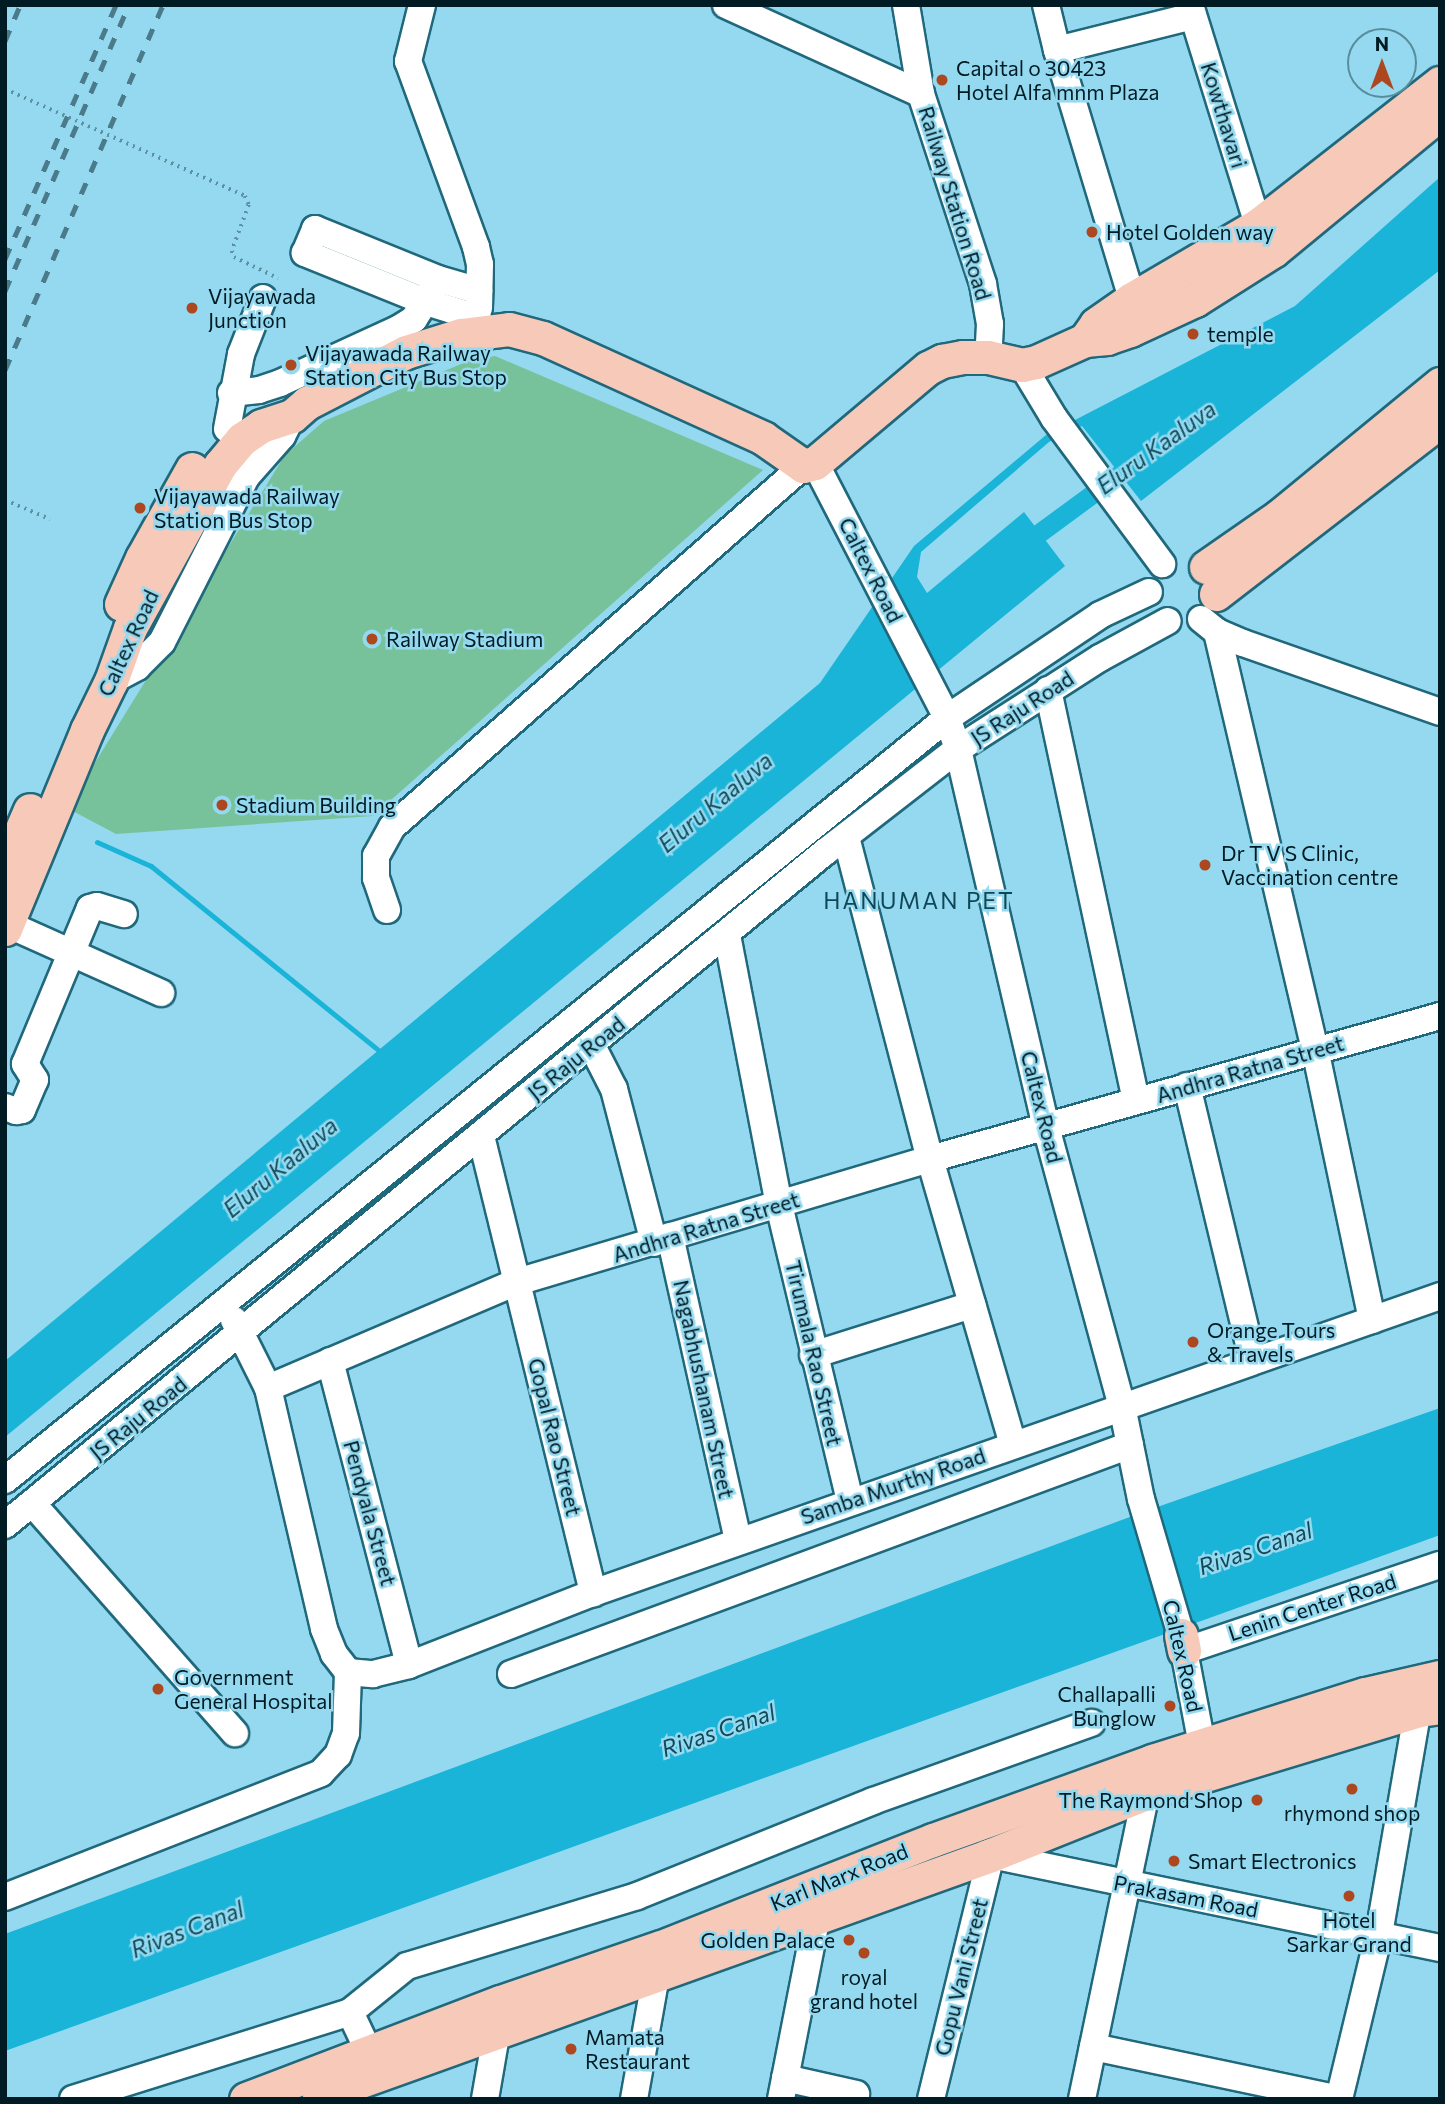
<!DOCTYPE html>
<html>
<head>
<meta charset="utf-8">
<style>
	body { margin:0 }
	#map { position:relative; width:1445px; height:2104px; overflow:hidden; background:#94d9ef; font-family:Commissioner,sans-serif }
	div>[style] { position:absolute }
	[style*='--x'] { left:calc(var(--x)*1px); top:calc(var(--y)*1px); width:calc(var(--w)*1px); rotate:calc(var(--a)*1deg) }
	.green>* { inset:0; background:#78c29b }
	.water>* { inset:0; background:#19b4d8 }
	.stream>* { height:5px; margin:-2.5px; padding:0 2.5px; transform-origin:2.5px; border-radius:2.5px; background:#19b4d8 }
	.canal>* { height:19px; margin:-9.5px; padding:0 9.5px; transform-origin:9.5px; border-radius:9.5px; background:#19b4d8 }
	.path>* { height:3.5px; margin-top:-1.75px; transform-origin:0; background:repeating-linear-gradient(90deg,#5c91a2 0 2px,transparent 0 7px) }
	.roads { filter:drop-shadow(2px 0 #20687c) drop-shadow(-2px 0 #20687c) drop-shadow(0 2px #20687c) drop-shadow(0 -2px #20687c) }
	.minor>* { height:26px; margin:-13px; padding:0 13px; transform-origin:13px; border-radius:13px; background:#fff }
	.major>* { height:33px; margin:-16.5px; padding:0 16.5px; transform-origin:16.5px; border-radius:16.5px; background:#f7c9b9 }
	.rail>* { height:5px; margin-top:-2.5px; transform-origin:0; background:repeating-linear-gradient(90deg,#4b7b8a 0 12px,transparent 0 24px) }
	.path-bridge>* { height:3.5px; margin-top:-1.75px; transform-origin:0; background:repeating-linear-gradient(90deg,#5c91a2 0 2px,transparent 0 7px) }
	.dots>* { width:19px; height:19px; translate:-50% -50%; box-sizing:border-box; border:4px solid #94d9ef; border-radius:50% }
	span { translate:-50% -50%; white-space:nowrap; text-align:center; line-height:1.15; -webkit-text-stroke:5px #94d9ef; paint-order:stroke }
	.poi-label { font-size:21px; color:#001b23 }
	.left { translate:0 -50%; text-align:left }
	.right { translate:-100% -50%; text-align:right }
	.street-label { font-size:21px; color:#001b23 }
	.water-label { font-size:23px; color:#104a5a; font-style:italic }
	.neighbourhood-label { font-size:23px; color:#0f4756; letter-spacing:2px }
	.frame { position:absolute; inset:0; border:7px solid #001b23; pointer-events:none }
	.north { position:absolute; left:1347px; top:28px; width:70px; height:70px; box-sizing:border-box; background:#94d9ef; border:2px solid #598d9d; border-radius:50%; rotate:0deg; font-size:19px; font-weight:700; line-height:28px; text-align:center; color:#001b23 }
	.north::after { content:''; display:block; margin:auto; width:24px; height:32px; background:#ad471f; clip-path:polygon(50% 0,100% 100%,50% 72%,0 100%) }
</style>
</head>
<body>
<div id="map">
	<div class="green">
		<div style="clip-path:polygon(495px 356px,763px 470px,373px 816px,116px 834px,67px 808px,285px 455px,324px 421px,466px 362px)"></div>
	</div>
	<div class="water">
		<div style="clip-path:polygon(1440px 177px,1440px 270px,1141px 501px,1082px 426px,1049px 442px,921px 552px,917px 577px,927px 593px,1024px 512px,1065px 566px,5px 1437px,5px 1361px,820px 683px,914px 546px,1046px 435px,1295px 306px)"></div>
		<div style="clip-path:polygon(1440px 1408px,1440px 1535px,5px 2051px,5px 1934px,1146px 1511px)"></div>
	</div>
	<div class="stream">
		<div style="--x:97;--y:842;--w:59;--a:24"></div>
		<div style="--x:151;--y:866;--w:299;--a:39"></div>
	</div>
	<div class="canal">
		<div style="--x:1020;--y:547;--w:149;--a:-36.3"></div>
	</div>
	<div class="path">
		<div style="--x:245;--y:196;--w:10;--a:66"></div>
		<div style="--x:249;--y:205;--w:49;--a:110.3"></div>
		<div style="--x:232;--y:251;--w:6;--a:72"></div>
		<div style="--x:234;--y:257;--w:49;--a:25.5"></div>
		<div style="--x:5;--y:500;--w:49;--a:22.9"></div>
	</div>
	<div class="roads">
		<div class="minor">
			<div style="--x:422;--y:5;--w:58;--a:104"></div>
			<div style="--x:408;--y:61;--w:198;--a:69.9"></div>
			<div style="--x:476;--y:247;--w:17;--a:77"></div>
			<div style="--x:480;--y:264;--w:44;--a:91.3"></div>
			<div style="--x:726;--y:5;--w:214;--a:24.5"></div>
			<div style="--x:921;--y:94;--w:200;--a:71.9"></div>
			<div style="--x:983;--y:284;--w:41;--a:80.1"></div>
			<div style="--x:990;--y:324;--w:33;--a:93"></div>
			<div style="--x:906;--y:5;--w:90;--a:80.4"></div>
			<div style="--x:1046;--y:5;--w:46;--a:76.3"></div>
			<div style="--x:1057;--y:50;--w:260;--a:73.2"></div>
			<div style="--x:1190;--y:5;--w:230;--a:72.8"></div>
			<div style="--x:1057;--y:50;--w:140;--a:-14"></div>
			<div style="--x:478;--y:318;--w:54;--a:-162.9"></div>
			<div style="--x:426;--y:302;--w:131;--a:-158"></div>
			<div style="--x:305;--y:253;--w:26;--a:-67"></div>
			<div style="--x:315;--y:229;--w:133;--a:22.1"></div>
			<div style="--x:438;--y:279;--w:43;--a:16.3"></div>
			<div style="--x:1022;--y:365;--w:62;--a:58.9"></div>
			<div style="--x:1054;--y:418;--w:182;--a:53.5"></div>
			<div style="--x:231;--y:393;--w:28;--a:-6"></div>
			<div style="--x:259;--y:390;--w:22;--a:-18"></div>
			<div style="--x:280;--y:383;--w:130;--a:-24.6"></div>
			<div style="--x:398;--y:329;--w:19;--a:-32"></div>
			<div style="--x:414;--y:319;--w:38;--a:-58"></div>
			<div style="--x:227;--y:429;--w:76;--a:-79.4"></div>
			<div style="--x:241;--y:354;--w:60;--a:-68.6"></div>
			<div style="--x:815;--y:463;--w:287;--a:62.6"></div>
			<div style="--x:947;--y:718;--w:33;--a:70"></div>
			<div style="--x:958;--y:749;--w:388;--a:76.9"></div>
			<div style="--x:1046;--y:1127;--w:289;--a:74.8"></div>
			<div style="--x:1122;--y:1406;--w:95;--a:78.5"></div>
			<div style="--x:1141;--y:1499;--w:142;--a:73.6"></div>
			<div style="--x:1201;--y:619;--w:21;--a:39"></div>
			<div style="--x:1217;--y:632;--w:28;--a:23"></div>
			<div style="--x:1243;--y:643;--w:209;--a:19.3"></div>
			<div style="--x:1217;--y:632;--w:428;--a:76.8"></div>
			<div style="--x:1315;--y:1049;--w:277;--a:78.1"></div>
			<div style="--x:111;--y:681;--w:30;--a:-28"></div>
			<div style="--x:137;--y:667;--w:35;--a:-45"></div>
			<div style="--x:162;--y:642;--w:185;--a:-63"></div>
			<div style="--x:246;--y:477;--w:55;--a:-48.7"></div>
			<div style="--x:282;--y:436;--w:22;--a:-63"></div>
			<div style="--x:1048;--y:690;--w:420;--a:77.9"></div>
			<div style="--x:846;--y:837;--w:333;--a:75.4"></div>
			<div style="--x:930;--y:1159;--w:297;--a:73.8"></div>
			<div style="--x:387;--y:910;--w:34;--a:-109"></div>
			<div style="--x:376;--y:878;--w:22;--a:-90"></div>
			<div style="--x:376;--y:856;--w:33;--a:-61"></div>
			<div style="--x:392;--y:827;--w:547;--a:-41.29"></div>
			<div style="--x:7;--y:924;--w:169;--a:24.1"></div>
			<div style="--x:727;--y:935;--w:275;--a:79.1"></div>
			<div style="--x:779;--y:1205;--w:304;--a:76.5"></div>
			<div style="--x:592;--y:1046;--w:48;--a:62.9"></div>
			<div style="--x:614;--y:1089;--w:159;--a:75.4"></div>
			<div style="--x:1187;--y:1086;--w:282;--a:76.5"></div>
			<div style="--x:5;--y:1107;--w:12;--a:20"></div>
			<div style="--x:16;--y:1111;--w:6;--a:-9"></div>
			<div style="--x:22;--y:1110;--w:33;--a:-67"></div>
			<div style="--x:35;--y:1080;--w:19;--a:-122"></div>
			<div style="--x:25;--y:1064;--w:169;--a:-67.4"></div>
			<div style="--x:90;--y:908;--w:7;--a:-16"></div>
			<div style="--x:97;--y:906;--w:28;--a:17"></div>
			<div style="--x:481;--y:1136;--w:471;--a:76.2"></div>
			<div style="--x:670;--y:1236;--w:312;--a:77.4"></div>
			<div style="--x:234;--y:1320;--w:76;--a:63.4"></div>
			<div style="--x:268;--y:1388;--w:247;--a:76.9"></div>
			<div style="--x:324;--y:1629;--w:27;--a:68"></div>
			<div style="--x:334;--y:1654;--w:23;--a:52"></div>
			<div style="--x:813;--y:1355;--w:167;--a:-17.5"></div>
			<div style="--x:330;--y:1361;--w:314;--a:75.4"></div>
			<div style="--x:268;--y:1388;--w:271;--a:-23.1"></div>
			<div style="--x:517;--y:1282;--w:431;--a:-16.6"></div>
			<div style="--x:930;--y:1159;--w:530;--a:-15.66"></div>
			<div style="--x:5;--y:1480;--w:1212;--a:-38.97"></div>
			<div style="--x:947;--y:718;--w:184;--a:-33.9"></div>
			<div style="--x:1100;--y:615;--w:54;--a:-25.1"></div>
			<div style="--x:32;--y:1503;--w:307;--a:48.6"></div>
			<div style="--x:5;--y:1525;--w:1061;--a:-39.38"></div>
			<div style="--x:825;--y:852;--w:168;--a:-37.8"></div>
			<div style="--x:958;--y:749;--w:169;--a:-32.7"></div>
			<div style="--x:1100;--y:658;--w:77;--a:-28.6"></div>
			<div style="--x:348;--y:1672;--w:25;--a:5"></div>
			<div style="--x:373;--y:1674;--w:37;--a:-14"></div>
			<div style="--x:409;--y:1665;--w:198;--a:-21.4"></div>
			<div style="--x:593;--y:1593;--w:898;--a:-19.32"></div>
			<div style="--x:511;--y:1674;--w:660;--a:-20.3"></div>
			<div style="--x:1202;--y:1745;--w:96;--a:-100.8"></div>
			<div style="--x:1184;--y:1651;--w:270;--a:-18.6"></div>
			<div style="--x:986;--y:1854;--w:464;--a:11.7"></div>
			<div style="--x:5;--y:1897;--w:339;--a:-21.4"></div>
			<div style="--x:321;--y:1773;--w:25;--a:-47"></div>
			<div style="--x:338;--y:1755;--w:23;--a:-70"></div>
			<div style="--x:346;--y:1733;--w:61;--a:-88.1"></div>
			<div style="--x:350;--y:2012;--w:73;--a:-38.9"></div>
			<div style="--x:407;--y:1966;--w:240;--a:-16.9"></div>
			<div style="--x:637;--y:1896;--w:254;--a:-21.9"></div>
			<div style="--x:873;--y:1801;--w:232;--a:-19.7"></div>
			<div style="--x:1093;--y:2047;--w:251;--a:11.9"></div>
			<div style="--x:785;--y:2078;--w:73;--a:12.7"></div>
			<div style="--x:73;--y:2099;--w:290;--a:-17.4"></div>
			<div style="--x:350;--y:2012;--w:44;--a:64.6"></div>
			<div style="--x:485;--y:2099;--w:82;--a:-80.2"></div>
			<div style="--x:634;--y:2099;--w:142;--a:-79.9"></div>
			<div style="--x:781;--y:2099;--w:202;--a:-78.9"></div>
			<div style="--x:931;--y:2099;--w:251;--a:-76.2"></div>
			<div style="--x:1082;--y:2099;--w:313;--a:-78.2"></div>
			<div style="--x:1339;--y:2099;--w:170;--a:-76.4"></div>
			<div style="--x:1379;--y:1934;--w:246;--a:-80.2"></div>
		</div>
		<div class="major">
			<div style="--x:1085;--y:340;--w:19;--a:-55"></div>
			<div style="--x:1096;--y:324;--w:44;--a:-34.8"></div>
			<div style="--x:1132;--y:299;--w:146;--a:-30.4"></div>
			<div style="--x:1258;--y:225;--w:231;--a:-38"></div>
			<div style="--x:1206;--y:567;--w:88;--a:-34.8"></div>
			<div style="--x:1278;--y:517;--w:210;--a:-39.4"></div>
			<div style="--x:1216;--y:594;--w:283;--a:-37.7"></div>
			<div style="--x:121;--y:604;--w:51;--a:-65.5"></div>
			<div style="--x:142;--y:558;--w:102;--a:-60.7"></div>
			<div style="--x:5;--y:868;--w:63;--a:-66.7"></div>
			<div style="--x:5;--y:929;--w:215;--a:-67.6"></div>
			<div style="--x:87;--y:730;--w:55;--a:-63.9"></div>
			<div style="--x:111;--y:681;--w:56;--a:-70.3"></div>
			<div style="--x:130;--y:628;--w:186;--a:-61.1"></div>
			<div style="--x:220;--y:465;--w:34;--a:-50"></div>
			<div style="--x:242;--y:439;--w:23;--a:-34"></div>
			<div style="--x:261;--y:426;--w:33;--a:-18"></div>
			<div style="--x:292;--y:416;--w:20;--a:-41"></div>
			<div style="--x:307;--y:403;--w:111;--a:-27.3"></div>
			<div style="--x:406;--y:352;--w:58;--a:-17.2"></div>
			<div style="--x:461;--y:335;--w:48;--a:-7.1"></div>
			<div style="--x:509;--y:329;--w:35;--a:15"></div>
			<div style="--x:543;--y:338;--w:242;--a:24.4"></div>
			<div style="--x:763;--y:438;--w:49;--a:35"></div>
			<div style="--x:803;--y:466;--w:12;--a:-14"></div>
			<div style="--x:815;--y:463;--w:148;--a:-40.1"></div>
			<div style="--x:928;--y:368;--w:16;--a:-27"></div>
			<div style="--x:942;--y:361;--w:21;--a:-11"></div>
			<div style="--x:963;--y:357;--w:25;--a:0"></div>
			<div style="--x:988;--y:357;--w:35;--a:13"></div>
			<div style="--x:1022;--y:365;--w:14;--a:-12"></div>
			<div style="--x:1036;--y:362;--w:54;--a:-24.2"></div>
			<div style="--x:1085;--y:340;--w:22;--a:-5"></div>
			<div style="--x:1107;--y:338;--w:24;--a:-19"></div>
			<div style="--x:1130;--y:330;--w:72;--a:-24.8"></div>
			<div style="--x:1195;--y:300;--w:93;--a:-32.3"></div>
			<div style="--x:1274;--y:250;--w:215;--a:-39.5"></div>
			<div style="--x:1181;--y:1635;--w:16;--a:79"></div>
			<div style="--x:319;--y:2096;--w:714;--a:-19.73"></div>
			<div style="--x:991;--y:1855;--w:167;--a:-21.8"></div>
			<div style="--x:1146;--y:1793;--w:285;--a:-16.9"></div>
			<div style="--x:1419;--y:1710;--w:21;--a:-8"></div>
			<div style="--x:246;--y:2099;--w:272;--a:-20.9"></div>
			<div style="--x:500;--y:2002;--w:170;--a:-18.9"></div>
			<div style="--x:661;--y:1947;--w:292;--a:-21.5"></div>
			<div style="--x:933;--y:1840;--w:233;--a:-19.8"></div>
			<div style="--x:1152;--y:1761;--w:223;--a:-17.5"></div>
			<div style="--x:1365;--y:1694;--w:77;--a:-12.8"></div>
		</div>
	</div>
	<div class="rail">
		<div style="--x:5;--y:41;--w:39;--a:-67"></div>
		<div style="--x:5;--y:259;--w:277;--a:-66.4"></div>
		<div style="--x:5;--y:291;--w:312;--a:-66.6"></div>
		<div style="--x:5;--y:370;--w:398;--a:-66.6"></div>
	</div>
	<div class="path-bridge">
		<div style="--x:5;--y:89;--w:263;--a:24"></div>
	</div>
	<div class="dots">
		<div style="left:942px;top:80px;background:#ad471f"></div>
		<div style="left:1092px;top:232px;background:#ad471f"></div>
		<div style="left:192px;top:308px;background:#ad471f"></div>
		<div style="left:1193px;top:334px;background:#ad471f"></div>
		<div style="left:291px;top:365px;background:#ad471f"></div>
		<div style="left:140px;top:508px;background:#ad471f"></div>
		<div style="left:372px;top:639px;background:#ad471f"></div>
		<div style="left:222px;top:805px;background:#ad471f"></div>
		<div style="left:1205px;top:865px;background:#ad471f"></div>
		<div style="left:1193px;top:1342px;background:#ad471f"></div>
		<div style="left:158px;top:1689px;background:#ad471f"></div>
		<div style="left:1170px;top:1706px;background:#ad471f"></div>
		<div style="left:1352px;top:1789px;background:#ad471f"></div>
		<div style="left:1257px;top:1800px;background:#ad471f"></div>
		<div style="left:1174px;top:1861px;background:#ad471f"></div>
		<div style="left:1349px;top:1896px;background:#ad471f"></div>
		<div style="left:849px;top:1940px;background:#ad471f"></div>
		<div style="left:864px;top:1953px;background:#ad471f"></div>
		<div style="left:571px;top:2049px;background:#ad471f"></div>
	</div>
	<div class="poi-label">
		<span class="left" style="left:956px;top:80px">Capital o 30423<br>Hotel Alfa mnm Plaza</span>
		<span class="left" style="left:1106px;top:232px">Hotel Golden way</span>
		<span class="left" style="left:208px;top:308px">Vijayawada<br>Junction</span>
		<span class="left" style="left:1207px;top:334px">temple</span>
		<span class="left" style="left:305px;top:365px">Vijayawada Railway<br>Station City Bus Stop</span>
		<span class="left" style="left:154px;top:508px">Vijayawada Railway<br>Station Bus Stop</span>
		<span class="left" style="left:386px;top:639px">Railway Stadium</span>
		<span class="left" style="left:236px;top:805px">Stadium Building</span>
		<span class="left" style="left:1221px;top:865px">Dr T V S Clinic,<br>Vaccination centre</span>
		<span class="left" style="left:1207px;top:1342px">Orange Tours<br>&amp; Travels</span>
		<span class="left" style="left:174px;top:1689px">Government<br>General Hospital</span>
		<span class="right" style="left:1156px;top:1706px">Challapalli<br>Bunglow</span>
		<span class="right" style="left:1243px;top:1800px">The Raymond Shop</span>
		<span style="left:1352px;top:1813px">rhymond shop</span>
		<span class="left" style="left:1188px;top:1861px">Smart Electronics</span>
		<span style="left:1349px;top:1932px">Hotel<br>Sarkar Grand</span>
		<span class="right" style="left:835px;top:1940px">Golden Palace</span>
		<span style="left:864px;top:1989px">royal<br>grand hotel</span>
		<span class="left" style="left:585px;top:2049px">Mamata<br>Restaurant</span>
	</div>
	<div class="street-label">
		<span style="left:1224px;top:115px;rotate:73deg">Kowthavari</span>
		<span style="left:955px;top:203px;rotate:73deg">Railway Station Road</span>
		<span style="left:871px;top:570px;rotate:63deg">Caltex Road</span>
		<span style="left:128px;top:643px;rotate:-65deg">Caltex Road</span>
		<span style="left:1022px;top:708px;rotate:-33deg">JS Raju Road</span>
		<span style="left:576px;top:1058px;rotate:-39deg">JS Raju Road</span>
		<span style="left:1250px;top:1069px;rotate:-16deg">Andhra Ratna Street</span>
		<span style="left:1042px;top:1107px;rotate:76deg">Caltex Road</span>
		<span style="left:706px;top:1227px;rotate:-17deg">Andhra Ratna Street</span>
		<span style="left:814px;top:1353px;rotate:77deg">Tirumala Rao Street</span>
		<span style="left:704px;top:1389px;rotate:78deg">Nagabhushanam Street</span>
		<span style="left:138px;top:1418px;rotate:-39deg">JS Raju Road</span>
		<span style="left:555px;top:1437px;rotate:76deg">Gopal Rao Street</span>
		<span style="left:893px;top:1486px;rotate:-19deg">Samba Murthy Road</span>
		<span style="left:370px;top:1513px;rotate:75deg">Pendyala Street</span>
		<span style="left:1312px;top:1607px;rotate:-18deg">Lenin Center Road</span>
		<span style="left:1183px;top:1656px;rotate:77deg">Caltex Road</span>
		<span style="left:839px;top:1877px;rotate:-22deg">Karl Marx Road</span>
		<span style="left:1186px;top:1896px;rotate:11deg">Prakasam Road</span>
		<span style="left:961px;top:1977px;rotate:-76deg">Gopu Vani Street</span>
	</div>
	<div class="water-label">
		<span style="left:1156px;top:447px;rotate:-36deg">Eluru Kaaluva</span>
		<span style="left:715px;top:802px;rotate:-40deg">Eluru Kaaluva</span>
		<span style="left:280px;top:1167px;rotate:-40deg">Eluru Kaaluva</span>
		<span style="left:1255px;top:1548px;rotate:-19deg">Rivas Canal</span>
		<span style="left:718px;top:1730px;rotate:-19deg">Rivas Canal</span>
		<span style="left:187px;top:1929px;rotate:-21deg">Rivas Canal</span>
	</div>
	<div class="neighbourhood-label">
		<span style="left:919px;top:900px">HANUMAN PET</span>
	</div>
	<div class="frame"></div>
	<div class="north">N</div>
</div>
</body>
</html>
